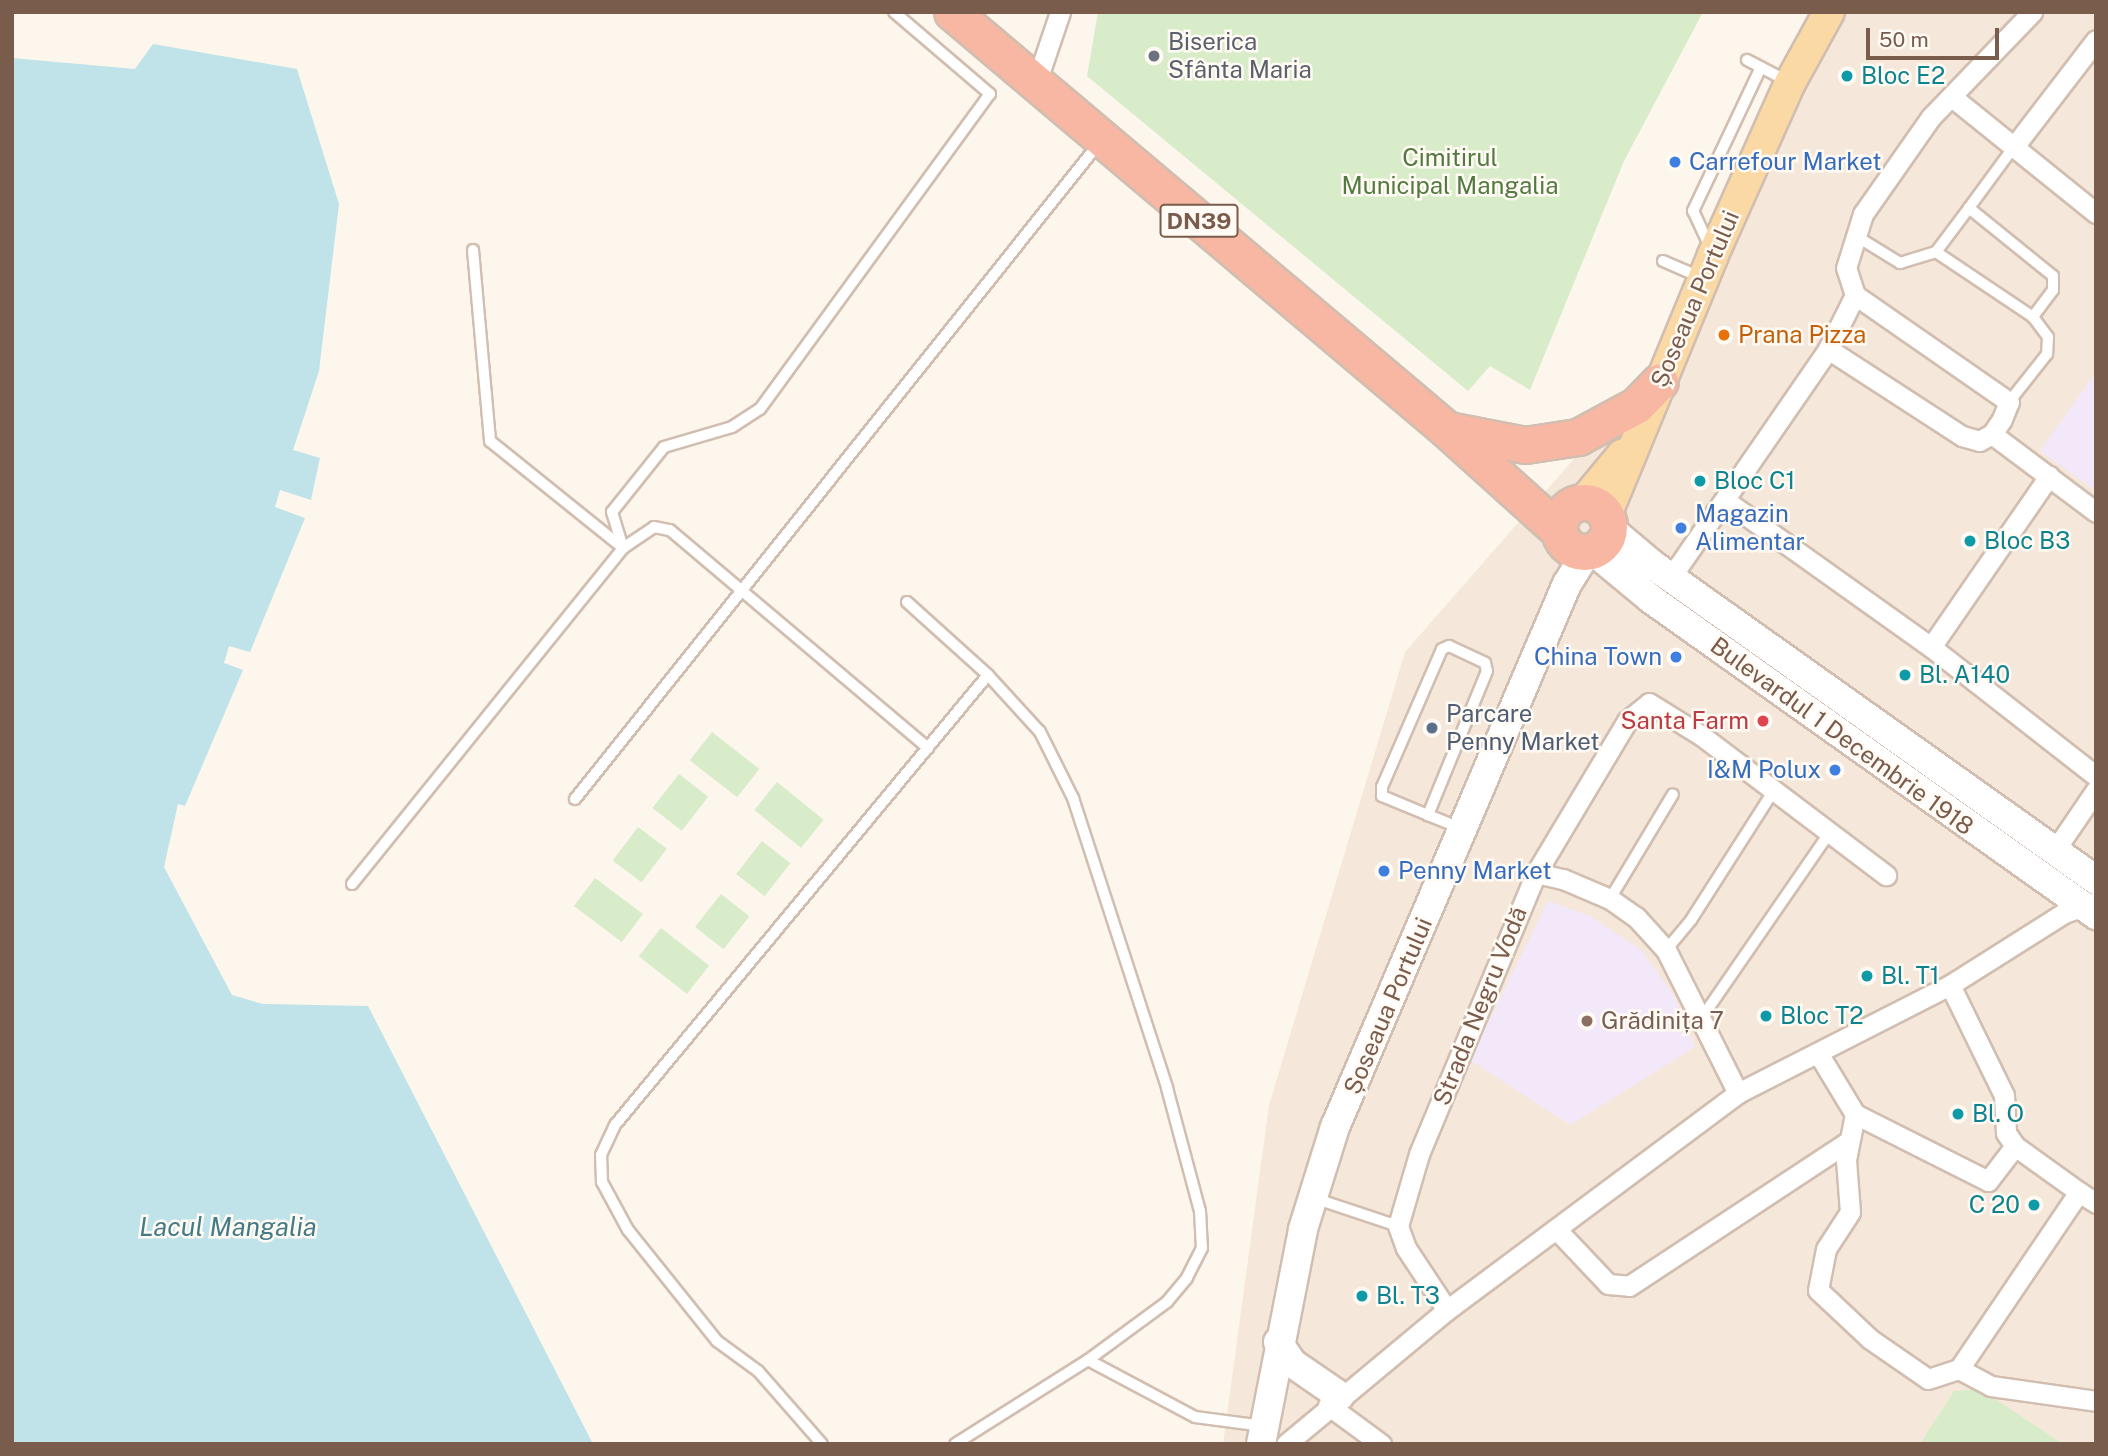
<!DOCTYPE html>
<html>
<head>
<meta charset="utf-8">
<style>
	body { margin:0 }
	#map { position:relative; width:2108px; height:1456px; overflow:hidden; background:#fdf6ec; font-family:"Public Sans",sans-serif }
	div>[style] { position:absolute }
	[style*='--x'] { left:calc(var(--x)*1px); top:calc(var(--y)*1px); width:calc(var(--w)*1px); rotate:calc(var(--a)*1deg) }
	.residential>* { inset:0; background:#f5e8da }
	.education>* { inset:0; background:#f3e8fa }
	.green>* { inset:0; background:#d8ecc9; transform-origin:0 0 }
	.water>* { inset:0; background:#bfe3e8 }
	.roads { filter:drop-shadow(2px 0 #d1beb0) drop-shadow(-2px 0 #d1beb0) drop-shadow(0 2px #d1beb0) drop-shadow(0 -2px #d1beb0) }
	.lane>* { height:10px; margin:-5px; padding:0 5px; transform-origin:5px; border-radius:5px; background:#fff }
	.street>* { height:19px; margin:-9.5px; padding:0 9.5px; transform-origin:9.5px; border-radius:9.5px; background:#fff }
	.secondary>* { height:28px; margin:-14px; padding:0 14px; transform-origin:14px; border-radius:14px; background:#fff }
	.primary>* { height:30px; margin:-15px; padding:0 15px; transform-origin:15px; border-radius:15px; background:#fbd9a5 }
	.highway>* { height:35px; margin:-17.5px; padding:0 17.5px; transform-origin:17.5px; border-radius:17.5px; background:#f7b7a3 }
	.highway>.ring { margin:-17.5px; padding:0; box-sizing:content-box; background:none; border:35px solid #f7b7a3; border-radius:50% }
	.dots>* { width:19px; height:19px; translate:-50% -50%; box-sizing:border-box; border:4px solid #fffaf3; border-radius:50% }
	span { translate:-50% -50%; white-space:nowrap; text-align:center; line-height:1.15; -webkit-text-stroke:5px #fffaf3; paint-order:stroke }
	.shield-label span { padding:2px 5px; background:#fffaf3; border:2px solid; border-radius:5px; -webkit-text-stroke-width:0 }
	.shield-label { font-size:23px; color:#7a5c4d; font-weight:700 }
	.worship-label { font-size:24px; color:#5b616d }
	.left { translate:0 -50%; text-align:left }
	.culture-label { font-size:24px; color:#0d838f }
	.right { translate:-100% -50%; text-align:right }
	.park-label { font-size:24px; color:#537a41 }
	.shop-label { font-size:24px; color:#366cbe }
	.street-label { font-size:24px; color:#7a5c4d }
	.food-label { font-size:24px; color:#c56008 }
	.service-label { font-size:24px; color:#4e5e75 }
	.health-label { font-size:24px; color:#be3a42 }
	.education-label { font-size:24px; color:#785e54 }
	.water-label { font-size:26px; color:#437c86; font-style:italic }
	.frame { position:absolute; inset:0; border:14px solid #7a5c4d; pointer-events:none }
	.scale { position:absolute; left:1866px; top:28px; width:133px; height:32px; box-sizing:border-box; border:4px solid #7a5c4d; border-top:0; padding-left:9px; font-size:21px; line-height:24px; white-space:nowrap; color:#7a5c4d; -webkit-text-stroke:5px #fffaf3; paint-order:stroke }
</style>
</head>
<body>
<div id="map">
	<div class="residential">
		<div style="clip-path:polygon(1817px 12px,2096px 12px,2096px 1444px,1223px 1444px,1269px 1105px,1405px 652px,1657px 364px)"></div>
	</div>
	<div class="education">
		<div style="clip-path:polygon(2096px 372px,2096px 491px,2040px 451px)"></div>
		<div style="clip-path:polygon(1548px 901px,1590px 916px,1642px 951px,1674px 996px,1695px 1047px,1570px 1125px,1470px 1060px)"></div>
	</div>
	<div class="green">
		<div style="clip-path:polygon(1098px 12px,1703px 12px,1624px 161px,1530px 390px,1490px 366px,1468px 391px,1087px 76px)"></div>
		<div style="left:712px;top:732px;width:60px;height:36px;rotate:38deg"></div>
		<div style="left:679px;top:774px;width:37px;height:43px;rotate:38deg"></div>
		<div style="left:777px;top:782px;width:60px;height:36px;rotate:39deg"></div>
		<div style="left:638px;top:827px;width:36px;height:42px;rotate:37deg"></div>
		<div style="left:762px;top:841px;width:36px;height:42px;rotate:38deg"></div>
		<div style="left:595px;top:878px;width:60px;height:35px;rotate:37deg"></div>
		<div style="left:721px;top:894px;width:36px;height:42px;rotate:38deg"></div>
		<div style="left:661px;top:928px;width:61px;height:36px;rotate:38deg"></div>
		<div style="clip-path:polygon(1980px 1389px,2063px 1444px,1920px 1444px,1954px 1391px)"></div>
	</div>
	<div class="water">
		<div style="clip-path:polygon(153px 44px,297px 69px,339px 204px,319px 371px,293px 450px,320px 458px,311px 500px,280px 490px,275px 507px,305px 518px,250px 652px,229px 646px,224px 663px,243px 670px,185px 806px,178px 804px,164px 867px,232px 995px,263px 1004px,368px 1006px,593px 1444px,12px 1444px,12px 58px,135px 69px)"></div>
	</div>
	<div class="roads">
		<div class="lane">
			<div style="--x:1747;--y:60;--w:45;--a:27.7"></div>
			<div style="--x:2013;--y:148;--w:74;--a:126.3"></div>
			<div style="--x:1969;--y:208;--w:108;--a:39"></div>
			<div style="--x:2053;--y:276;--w:14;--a:90"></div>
			<div style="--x:2053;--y:290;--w:34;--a:127"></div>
			<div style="--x:1856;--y:236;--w:52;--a:31.5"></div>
			<div style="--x:1900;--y:263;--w:38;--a:-17"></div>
			<div style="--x:1936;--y:252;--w:117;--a:33.8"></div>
			<div style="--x:2033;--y:317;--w:25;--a:53"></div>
			<div style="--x:2048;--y:337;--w:17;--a:93"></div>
			<div style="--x:2047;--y:354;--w:61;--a:128.4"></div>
			<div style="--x:1710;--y:247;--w:40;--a:-115"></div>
			<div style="--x:1693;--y:211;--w:159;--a:-64.7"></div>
			<div style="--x:473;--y:250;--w:192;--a:84.9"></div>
			<div style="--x:490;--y:441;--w:171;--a:38.8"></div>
			<div style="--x:623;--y:548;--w:37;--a:-34"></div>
			<div style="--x:654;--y:527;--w:16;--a:11"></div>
			<div style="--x:670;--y:530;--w:338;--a:40.2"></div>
			<div style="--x:1936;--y:252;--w:55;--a:-53.1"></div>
			<div style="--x:1663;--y:261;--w:40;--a:23.4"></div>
			<div style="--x:907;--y:602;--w:109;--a:42"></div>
			<div style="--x:988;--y:675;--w:77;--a:47.6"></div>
			<div style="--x:1040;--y:732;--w:74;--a:63.4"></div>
			<div style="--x:1073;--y:798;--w:305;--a:72"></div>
			<div style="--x:1167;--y:1088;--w:127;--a:75"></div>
			<div style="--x:1200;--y:1211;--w:37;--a:87"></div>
			<div style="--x:1202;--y:1248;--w:34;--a:117"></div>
			<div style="--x:1187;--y:1278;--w:31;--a:130"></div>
			<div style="--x:1167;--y:1302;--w:98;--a:143.7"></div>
			<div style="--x:1088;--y:1360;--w:157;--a:147.7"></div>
			<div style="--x:575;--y:799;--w:841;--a:-51.37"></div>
			<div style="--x:1428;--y:815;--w:50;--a:-157.6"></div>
			<div style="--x:1382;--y:796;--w:9;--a:-90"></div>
			<div style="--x:1382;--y:787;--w:150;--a:-66.5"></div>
			<div style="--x:1442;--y:649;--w:8;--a:-23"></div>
			<div style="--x:1449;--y:646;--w:40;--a:25"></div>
			<div style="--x:1485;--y:663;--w:8;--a:76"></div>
			<div style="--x:1487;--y:671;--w:156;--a:112.3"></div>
			<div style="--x:1428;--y:815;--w:35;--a:22"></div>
			<div style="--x:352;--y:884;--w:432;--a:-51.1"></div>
			<div style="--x:623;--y:548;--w:38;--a:-107"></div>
			<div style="--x:612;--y:512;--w:83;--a:-51.3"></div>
			<div style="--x:664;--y:447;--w:71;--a:-16.4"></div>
			<div style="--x:732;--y:427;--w:33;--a:-33"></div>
			<div style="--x:760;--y:409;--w:390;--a:-53.9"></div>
			<div style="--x:990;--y:94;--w:126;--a:-139.5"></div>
			<div style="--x:1610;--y:899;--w:122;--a:-59"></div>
			<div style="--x:1666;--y:950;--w:39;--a:-50"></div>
			<div style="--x:1691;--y:920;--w:154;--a:-57.4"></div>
			<div style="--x:1701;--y:1019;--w:227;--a:-55.4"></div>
			<div style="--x:1314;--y:1198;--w:89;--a:18.4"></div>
			<div style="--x:1088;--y:1360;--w:121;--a:28"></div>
			<div style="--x:1195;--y:1417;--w:69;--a:7.5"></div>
			<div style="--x:822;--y:1444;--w:97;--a:-131.2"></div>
			<div style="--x:758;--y:1371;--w:51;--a:-143.8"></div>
			<div style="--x:717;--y:1341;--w:142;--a:-128.7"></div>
			<div style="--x:628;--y:1230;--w:55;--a:-118.4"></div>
			<div style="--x:602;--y:1182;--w:27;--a:-92"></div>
			<div style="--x:601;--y:1155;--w:33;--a:-65"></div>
			<div style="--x:615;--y:1125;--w:584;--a:-50.35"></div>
		</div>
		<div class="street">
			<div style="--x:1036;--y:83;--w:75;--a:-71.3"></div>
			<div style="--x:1952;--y:97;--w:185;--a:38.9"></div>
			<div style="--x:2013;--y:148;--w:136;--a:-52.5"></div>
			<div style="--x:1828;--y:349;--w:160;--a:33"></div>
			<div style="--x:1962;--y:436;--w:18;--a:16"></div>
			<div style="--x:1979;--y:441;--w:15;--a:-28"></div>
			<div style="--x:1992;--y:434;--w:18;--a:-56"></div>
			<div style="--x:2002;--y:419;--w:18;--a:-68"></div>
			<div style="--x:2009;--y:402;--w:188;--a:-145.2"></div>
			<div style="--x:1855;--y:295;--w:28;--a:-108"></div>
			<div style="--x:1846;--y:268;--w:57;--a:-72.5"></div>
			<div style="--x:1863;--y:214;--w:118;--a:-55"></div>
			<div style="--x:1931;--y:117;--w:146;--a:-46.1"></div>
			<div style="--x:1992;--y:434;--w:130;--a:36.9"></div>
			<div style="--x:1726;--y:501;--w:252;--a:35.5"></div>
			<div style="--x:1931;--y:647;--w:209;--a:38"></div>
			<div style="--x:1671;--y:577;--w:277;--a:-55.4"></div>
			<div style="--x:1828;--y:349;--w:60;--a:-63.4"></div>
			<div style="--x:1931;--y:647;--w:208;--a:-55.4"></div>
			<div style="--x:2053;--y:853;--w:76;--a:-55.7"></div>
			<div style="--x:1536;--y:873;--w:177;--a:-59.1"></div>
			<div style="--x:1627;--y:721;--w:28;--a:-39"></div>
			<div style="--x:1649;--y:703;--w:62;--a:31.9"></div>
			<div style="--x:1702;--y:736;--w:231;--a:37.1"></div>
			<div style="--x:1950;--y:985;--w:123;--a:63.9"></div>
			<div style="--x:2004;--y:1095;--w:38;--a:87"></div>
			<div style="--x:2006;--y:1133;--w:16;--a:55"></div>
			<div style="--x:2015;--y:1146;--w:79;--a:35.7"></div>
			<div style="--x:1818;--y:1053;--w:71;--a:58.8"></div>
			<div style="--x:1855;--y:1114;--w:47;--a:101.1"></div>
			<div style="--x:1846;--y:1160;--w:52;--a:85.6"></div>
			<div style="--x:1850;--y:1212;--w:44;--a:123"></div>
			<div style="--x:1826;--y:1249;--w:42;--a:101"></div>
			<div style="--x:1818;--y:1290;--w:71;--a:43.3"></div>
			<div style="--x:1870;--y:1339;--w:70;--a:34.6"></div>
			<div style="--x:1928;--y:1379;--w:33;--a:-18"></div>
			<div style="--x:1959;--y:1369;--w:214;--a:-55.9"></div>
			<div style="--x:2079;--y:1192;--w:20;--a:33"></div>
			<div style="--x:1855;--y:1114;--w:149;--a:26.7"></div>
			<div style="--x:1988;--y:1181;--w:44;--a:-52.4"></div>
			<div style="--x:1557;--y:1230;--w:74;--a:46.6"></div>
			<div style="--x:1608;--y:1284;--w:21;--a:5"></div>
			<div style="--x:1629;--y:1286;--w:261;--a:-33.4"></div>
			<div style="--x:1447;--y:1310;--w:74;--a:-123.5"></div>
			<div style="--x:1406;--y:1248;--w:23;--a:-110"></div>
			<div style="--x:1398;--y:1226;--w:75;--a:-73.7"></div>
			<div style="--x:1419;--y:1154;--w:304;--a:-67.4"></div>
			<div style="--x:1536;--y:873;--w:28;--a:13"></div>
			<div style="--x:1563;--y:879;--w:51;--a:23.1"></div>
			<div style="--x:1610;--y:899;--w:32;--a:35"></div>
			<div style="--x:1636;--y:917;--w:45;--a:47.7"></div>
			<div style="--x:1666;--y:950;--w:160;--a:63.3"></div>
			<div style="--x:1959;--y:1369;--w:36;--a:28"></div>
			<div style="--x:1991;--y:1386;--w:106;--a:8.1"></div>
			<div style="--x:1328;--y:1405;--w:66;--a:36.3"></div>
			<div style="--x:1286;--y:1444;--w:209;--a:-39.8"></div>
			<div style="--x:1447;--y:1310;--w:363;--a:-36.7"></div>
			<div style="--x:1738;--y:1093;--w:238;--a:-27"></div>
			<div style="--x:1950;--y:985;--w:135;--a:-32.3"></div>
			<div style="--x:2064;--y:913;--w:31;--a:-19"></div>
		</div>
		<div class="secondary">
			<div style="--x:1609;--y:528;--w:57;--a:40.1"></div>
			<div style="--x:1653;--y:565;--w:544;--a:35.42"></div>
			<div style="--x:1593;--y:551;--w:75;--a:39.6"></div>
			<div style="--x:1651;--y:599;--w:546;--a:35.38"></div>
			<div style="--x:1278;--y:1342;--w:25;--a:56"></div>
			<div style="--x:1292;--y:1363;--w:58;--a:34.5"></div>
			<div style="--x:1261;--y:1444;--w:219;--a:-78.9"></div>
			<div style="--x:1303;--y:1229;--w:107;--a:-72.6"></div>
			<div style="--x:1335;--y:1127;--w:590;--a:-66.87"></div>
			<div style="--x:1567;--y:584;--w:36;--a:-58"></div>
		</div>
		<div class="primary">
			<div style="--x:1584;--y:501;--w:60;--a:-50.4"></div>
			<div style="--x:1606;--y:515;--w:281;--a:-67.6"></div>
			<div style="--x:1713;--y:255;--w:188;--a:-65.9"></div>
			<div style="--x:1790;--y:83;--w:81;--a:-61.2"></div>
		</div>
		<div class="highway">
			<div style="--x:952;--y:12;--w:646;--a:40.17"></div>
			<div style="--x:1446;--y:429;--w:151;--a:42"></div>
			<div style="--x:1453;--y:431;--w:73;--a:11"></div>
			<div style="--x:1525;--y:445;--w:54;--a:-8.6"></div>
			<div style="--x:1578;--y:437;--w:67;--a:-28.5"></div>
			<div style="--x:1637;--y:405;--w:33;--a:-46"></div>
			<div class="ring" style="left:1559px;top:502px;width:15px;height:15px"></div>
		</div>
	</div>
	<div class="dots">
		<div style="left:1154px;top:56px;background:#6b7280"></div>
		<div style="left:1847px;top:76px;background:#0f9aa8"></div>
		<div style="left:1675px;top:162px;background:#3f7fe0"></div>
		<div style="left:1724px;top:335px;background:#e8710a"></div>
		<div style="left:1700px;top:481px;background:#0f9aa8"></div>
		<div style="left:1681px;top:528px;background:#3f7fe0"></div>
		<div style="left:1970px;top:541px;background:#0f9aa8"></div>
		<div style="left:1676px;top:657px;background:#3f7fe0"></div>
		<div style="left:1905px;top:675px;background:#0f9aa8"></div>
		<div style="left:1763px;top:721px;background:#e0444e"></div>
		<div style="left:1432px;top:728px;background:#5c6f8a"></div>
		<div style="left:1835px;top:770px;background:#3f7fe0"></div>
		<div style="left:1384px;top:871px;background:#3f7fe0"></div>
		<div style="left:1867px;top:976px;background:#0f9aa8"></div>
		<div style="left:1766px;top:1016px;background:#0f9aa8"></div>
		<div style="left:1587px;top:1021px;background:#8d6e63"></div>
		<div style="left:1958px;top:1114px;background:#0f9aa8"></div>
		<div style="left:2034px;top:1205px;background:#0f9aa8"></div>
		<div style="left:1362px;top:1296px;background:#0f9aa8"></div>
	</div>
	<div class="shield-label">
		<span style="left:1199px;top:221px">DN39</span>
	</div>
	<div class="worship-label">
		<span class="left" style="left:1168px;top:56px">Biserica<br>Sfânta Maria</span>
	</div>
	<div class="culture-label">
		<span class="left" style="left:1861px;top:76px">Bloc E2</span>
		<span class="left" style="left:1714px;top:481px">Bloc C1</span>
		<span class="left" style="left:1984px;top:541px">Bloc B3</span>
		<span class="left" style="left:1919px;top:675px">Bl. A140</span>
		<span class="left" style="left:1881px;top:976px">Bl. T1</span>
		<span class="left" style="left:1780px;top:1016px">Bloc T2</span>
		<span class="left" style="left:1972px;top:1114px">Bl. O</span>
		<span class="right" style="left:2020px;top:1205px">C 20</span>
		<span class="left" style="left:1376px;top:1296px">Bl. T3</span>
	</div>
	<div class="park-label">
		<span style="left:1450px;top:172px">Cimitirul<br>Municipal Mangalia</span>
	</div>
	<div class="shop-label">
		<span class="left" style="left:1689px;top:162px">Carrefour Market</span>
		<span class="left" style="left:1695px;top:528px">Magazin<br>Alimentar</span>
		<span class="right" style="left:1662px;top:657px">China Town</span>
		<span class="right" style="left:1821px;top:770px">I&amp;M Polux</span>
		<span class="left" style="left:1398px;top:871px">Penny Market</span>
	</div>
	<div class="street-label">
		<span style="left:1695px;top:299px;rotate:-67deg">Șoseaua Portului</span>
		<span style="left:1842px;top:736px;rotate:36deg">Bulevardul 1 Decembrie 1918</span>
		<span style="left:1388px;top:1006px;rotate:-67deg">Șoseaua Portului</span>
		<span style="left:1480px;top:1006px;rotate:-68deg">Strada Negru Vodă</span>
	</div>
	<div class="food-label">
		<span class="left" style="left:1738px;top:335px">Prana Pizza</span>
	</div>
	<div class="service-label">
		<span class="left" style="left:1446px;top:728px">Parcare<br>Penny Market</span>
	</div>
	<div class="health-label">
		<span class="right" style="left:1749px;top:721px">Santa Farm</span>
	</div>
	<div class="education-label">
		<span class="left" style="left:1601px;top:1021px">Grădinița 7</span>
	</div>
	<div class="water-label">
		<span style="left:228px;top:1227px">Lacul Mangalia</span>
	</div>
	<div class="frame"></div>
	<div class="scale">50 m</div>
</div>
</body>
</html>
